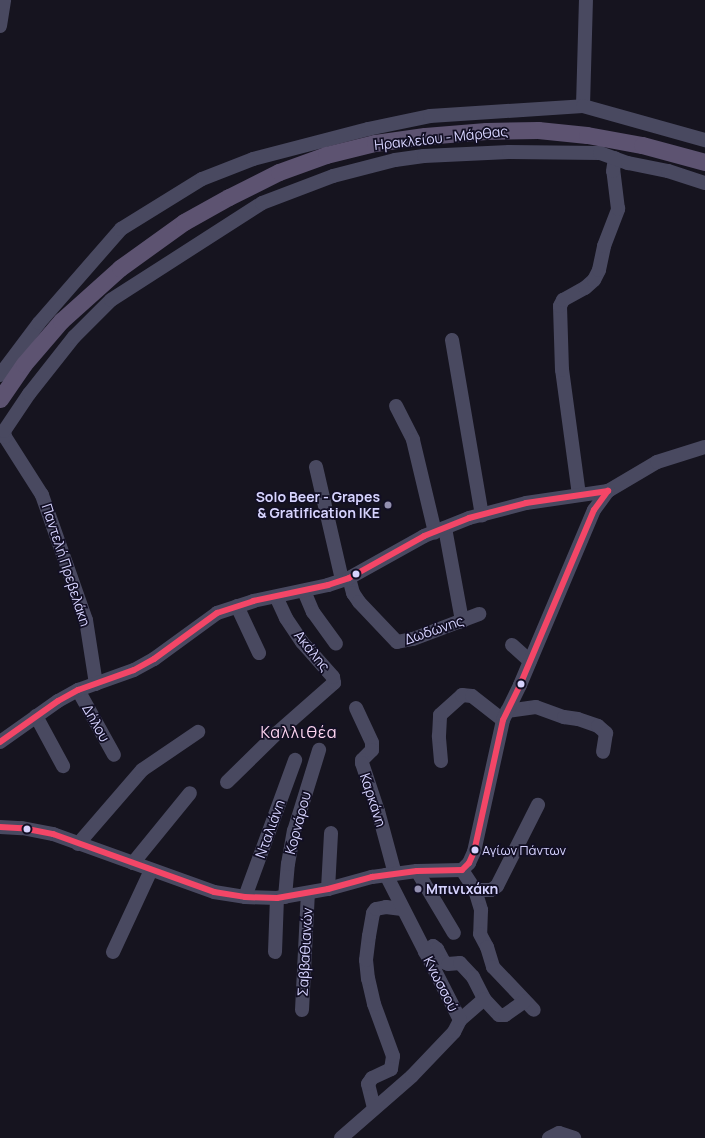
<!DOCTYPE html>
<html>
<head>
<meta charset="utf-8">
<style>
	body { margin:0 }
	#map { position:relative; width:705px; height:1138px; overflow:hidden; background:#16141f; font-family:Manrope,sans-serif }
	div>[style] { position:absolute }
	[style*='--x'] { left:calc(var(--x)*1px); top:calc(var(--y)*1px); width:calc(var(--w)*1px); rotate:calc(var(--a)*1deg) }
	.minor>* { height:14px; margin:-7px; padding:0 7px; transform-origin:7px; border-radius:7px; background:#494960 }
	.major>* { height:17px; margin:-8.5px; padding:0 8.5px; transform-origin:8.5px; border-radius:8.5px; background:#5d5371 }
	.bus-1>* { height:6px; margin:-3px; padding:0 3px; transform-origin:3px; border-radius:3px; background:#f34667 }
	.dots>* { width:11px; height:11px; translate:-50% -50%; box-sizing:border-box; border:2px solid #120f24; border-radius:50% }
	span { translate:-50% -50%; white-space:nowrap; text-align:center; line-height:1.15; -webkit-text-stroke:3.5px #120f24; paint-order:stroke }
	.bus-label { font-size:13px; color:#d6d3fe }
	.left { translate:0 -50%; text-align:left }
	.street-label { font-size:14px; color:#d6d3fe }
	.poi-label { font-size:14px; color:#d6d3fe; font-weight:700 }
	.right { translate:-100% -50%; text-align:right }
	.quarter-label { font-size:16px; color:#fed5f1; letter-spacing:1px }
</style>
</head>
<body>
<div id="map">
	<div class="minor">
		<div style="--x:0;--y:26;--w:26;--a:-81"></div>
		<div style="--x:583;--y:106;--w:106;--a:-88.4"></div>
		<div style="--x:452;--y:340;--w:178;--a:80.3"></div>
		<div style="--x:0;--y:375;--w:65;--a:-53.1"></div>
		<div style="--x:39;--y:323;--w:125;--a:-48.9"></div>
		<div style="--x:121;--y:229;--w:95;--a:-31.7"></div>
		<div style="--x:202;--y:179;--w:55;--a:-21.4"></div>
		<div style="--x:253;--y:159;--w:119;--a:-14.6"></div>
		<div style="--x:368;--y:129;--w:63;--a:-11.8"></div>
		<div style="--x:430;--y:116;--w:153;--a:-3.7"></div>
		<div style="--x:583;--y:106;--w:127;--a:15.6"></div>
		<div style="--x:396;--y:406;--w:38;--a:63"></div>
		<div style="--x:413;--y:440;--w:95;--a:76.6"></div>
		<div style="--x:316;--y:467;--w:116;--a:77"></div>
		<div style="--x:579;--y:495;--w:126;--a:-97.7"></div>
		<div style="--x:562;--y:370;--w:64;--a:-91.8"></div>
		<div style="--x:560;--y:306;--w:7;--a:-63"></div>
		<div style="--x:563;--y:300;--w:25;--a:-29"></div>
		<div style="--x:585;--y:288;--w:12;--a:-42"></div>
		<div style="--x:594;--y:280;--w:11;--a:-63"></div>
		<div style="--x:599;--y:270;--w:25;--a:-78"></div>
		<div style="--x:604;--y:246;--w:40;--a:-69"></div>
		<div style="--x:618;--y:209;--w:38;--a:-97"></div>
		<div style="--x:613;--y:171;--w:13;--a:-81"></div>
		<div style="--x:445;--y:528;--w:95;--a:79.6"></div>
		<div style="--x:349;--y:578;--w:16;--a:75"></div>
		<div style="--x:353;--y:593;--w:11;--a:56"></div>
		<div style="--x:359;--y:602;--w:55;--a:46.5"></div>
		<div style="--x:397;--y:642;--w:16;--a:-11"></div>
		<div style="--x:413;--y:639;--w:71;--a:-20.7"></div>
		<div style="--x:304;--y:591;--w:23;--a:67"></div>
		<div style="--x:313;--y:612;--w:39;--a:54"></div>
		<div style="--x:237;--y:606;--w:52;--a:64.9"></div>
		<div style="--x:512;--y:645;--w:24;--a:42"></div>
		<div style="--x:96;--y:684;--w:65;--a:-98.9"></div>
		<div style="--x:86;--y:620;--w:133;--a:-109.4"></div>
		<div style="--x:42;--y:495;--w:69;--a:-122.5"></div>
		<div style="--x:5;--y:437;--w:6;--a:-99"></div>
		<div style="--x:4;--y:431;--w:45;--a:-56"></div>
		<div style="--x:29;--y:394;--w:73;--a:-51.7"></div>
		<div style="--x:74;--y:337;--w:52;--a:-45"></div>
		<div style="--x:111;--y:300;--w:179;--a:-32.7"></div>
		<div style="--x:262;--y:203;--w:76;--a:-20.8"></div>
		<div style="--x:333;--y:176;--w:64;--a:-14.5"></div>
		<div style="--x:395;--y:160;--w:29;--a:-8"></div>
		<div style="--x:424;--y:156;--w:85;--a:-2.7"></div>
		<div style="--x:509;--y:152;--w:91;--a:0.6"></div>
		<div style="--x:600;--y:153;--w:30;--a:20"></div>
		<div style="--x:628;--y:163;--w:41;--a:11.3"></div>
		<div style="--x:668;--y:171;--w:39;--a:18"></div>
		<div style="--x:78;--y:690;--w:74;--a:61"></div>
		<div style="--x:356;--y:708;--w:38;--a:65"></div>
		<div style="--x:372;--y:743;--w:7;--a:90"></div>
		<div style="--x:372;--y:750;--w:14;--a:135"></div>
		<div style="--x:362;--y:760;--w:3;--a:90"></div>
		<div style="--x:362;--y:763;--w:51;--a:71.6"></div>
		<div style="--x:378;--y:811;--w:65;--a:74.9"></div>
		<div style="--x:507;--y:711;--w:29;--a:-8"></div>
		<div style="--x:536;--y:707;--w:30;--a:20"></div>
		<div style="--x:564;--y:717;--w:14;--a:8"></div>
		<div style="--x:578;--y:719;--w:21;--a:19"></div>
		<div style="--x:598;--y:726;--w:11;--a:41"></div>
		<div style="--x:606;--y:733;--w:19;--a:99"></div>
		<div style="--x:36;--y:716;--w:57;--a:61.6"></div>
		<div style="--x:0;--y:742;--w:71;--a:-35.3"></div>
		<div style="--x:58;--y:701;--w:23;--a:-29"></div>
		<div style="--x:78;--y:690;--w:59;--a:-19.7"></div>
		<div style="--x:134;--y:670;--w:23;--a:-29"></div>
		<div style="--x:154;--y:659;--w:78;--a:-36.1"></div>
		<div style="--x:217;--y:613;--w:38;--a:-18"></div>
		<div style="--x:253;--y:601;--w:77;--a:-12"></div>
		<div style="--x:328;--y:585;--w:22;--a:-18"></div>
		<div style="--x:349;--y:578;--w:86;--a:-29.2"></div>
		<div style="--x:424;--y:536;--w:48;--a:-21.8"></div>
		<div style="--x:469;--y:518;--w:59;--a:-14.7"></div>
		<div style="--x:526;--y:503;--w:83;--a:-8.3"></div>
		<div style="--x:608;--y:491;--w:57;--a:-30.6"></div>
		<div style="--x:657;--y:462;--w:50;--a:-17.4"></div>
		<div style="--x:441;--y:761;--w:25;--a:-95"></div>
		<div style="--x:439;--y:736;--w:21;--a:-87"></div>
		<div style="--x:440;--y:715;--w:30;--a:-42"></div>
		<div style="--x:462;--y:695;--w:10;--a:6"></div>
		<div style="--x:472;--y:696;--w:39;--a:38"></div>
		<div style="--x:227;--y:782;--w:70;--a:-44.4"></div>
		<div style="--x:277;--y:733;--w:76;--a:-41.3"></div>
		<div style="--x:334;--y:683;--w:6;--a:-99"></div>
		<div style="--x:333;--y:677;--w:47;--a:-131.5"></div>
		<div style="--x:302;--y:642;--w:29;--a:-124"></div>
		<div style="--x:286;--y:618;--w:23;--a:-115"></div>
		<div style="--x:0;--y:827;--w:22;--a:3"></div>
		<div style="--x:22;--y:828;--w:32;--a:11"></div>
		<div style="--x:53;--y:834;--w:171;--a:19.8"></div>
		<div style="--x:214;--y:892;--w:31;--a:9"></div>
		<div style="--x:245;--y:897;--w:32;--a:2"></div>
		<div style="--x:277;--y:898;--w:52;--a:-10"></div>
		<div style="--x:328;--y:889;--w:46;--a:-15.3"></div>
		<div style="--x:372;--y:877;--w:45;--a:-7.6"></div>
		<div style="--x:417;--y:871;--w:45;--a:-1.3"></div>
		<div style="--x:462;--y:870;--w:10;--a:-45"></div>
		<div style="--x:469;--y:863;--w:12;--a:-66"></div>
		<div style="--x:474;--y:852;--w:135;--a:-77.6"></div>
		<div style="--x:503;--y:720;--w:39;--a:-64"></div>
		<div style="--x:520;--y:685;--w:190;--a:-67.1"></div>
		<div style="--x:594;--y:510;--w:24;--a:-54"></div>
		<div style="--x:78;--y:844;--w:98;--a:-49.1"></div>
		<div style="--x:142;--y:770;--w:68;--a:-34.2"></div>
		<div style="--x:133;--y:863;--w:90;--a:-50.8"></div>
		<div style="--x:462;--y:870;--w:24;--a:57"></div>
		<div style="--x:475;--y:890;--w:21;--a:73"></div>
		<div style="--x:481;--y:910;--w:24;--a:92"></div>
		<div style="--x:480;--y:934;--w:15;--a:62"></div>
		<div style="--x:487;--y:947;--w:21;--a:73"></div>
		<div style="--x:493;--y:967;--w:59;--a:46.4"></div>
		<div style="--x:417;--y:871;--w:72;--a:59.2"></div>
		<div style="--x:328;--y:889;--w:56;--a:-86.9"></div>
		<div style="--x:475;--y:890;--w:16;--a:0"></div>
		<div style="--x:491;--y:890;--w:7;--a:-34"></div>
		<div style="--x:497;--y:886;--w:91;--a:-63.2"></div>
		<div style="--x:245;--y:897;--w:146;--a:-69.9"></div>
		<div style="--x:285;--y:897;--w:33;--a:-85"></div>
		<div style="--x:288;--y:864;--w:34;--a:-80"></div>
		<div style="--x:294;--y:831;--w:85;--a:-72.8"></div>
		<div style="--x:113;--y:952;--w:90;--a:-65.1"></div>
		<div style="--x:275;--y:952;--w:54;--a:-87.9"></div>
		<div style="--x:425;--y:952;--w:10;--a:-37"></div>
		<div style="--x:433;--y:946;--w:5;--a:37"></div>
		<div style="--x:437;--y:949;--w:15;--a:62"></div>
		<div style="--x:444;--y:962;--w:4;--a:27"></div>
		<div style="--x:448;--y:964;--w:12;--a:-5"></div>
		<div style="--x:460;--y:963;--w:19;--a:47"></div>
		<div style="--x:473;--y:977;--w:25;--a:63"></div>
		<div style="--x:484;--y:999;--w:22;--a:47"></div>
		<div style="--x:499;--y:1015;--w:6;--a:0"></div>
		<div style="--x:505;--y:1015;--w:24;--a:-35"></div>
		<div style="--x:302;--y:1010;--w:117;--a:-87.1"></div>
		<div style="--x:460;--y:1020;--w:32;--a:-41"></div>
		<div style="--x:374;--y:1108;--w:25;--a:-104"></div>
		<div style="--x:368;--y:1084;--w:7;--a:-56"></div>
		<div style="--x:372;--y:1078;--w:21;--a:-25"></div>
		<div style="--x:391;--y:1069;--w:13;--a:-81"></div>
		<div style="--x:393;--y:1056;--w:55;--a:-110.1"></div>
		<div style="--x:374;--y:1004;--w:26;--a:-103"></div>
		<div style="--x:368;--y:979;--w:19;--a:-96"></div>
		<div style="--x:366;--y:960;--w:24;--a:-83"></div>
		<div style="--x:369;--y:936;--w:23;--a:-80"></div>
		<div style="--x:373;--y:913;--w:5;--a:-53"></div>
		<div style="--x:376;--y:909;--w:10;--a:-11"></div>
		<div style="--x:386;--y:907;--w:16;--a:7"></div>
		<div style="--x:341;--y:1138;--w:94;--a:-41.1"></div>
		<div style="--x:412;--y:1076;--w:61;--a:-46.3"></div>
		<div style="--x:454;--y:1032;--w:13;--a:-63"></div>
		<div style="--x:460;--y:1020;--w:163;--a:-117"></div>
		<div style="--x:549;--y:1138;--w:11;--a:-27"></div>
		<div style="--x:559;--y:1133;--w:16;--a:18"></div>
	</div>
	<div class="major">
		<div style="--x:0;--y:399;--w:42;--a:-55.6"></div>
		<div style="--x:24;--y:364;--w:57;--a:-49.3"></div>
		<div style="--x:61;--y:321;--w:79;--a:-41.9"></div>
		<div style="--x:120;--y:268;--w:79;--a:-35.7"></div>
		<div style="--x:184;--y:222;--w:51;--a:-29.1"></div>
		<div style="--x:229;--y:197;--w:56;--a:-26.6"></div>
		<div style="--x:279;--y:172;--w:50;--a:-19.9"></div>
		<div style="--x:326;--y:155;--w:50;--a:-13.8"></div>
		<div style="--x:375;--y:143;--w:50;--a:-8"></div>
		<div style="--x:425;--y:136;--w:61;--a:-4.7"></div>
		<div style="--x:486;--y:131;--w:52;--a:-1.1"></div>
		<div style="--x:538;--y:130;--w:49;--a:5.8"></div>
		<div style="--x:587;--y:135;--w:56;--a:10.3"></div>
		<div style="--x:642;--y:145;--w:65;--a:15.1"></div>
	</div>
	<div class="bus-1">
		<div style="--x:0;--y:742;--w:71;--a:-35.3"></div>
		<div style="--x:58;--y:701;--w:23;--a:-29"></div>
		<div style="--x:78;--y:690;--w:59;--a:-19.7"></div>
		<div style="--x:134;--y:670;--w:23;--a:-29"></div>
		<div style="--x:154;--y:659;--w:78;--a:-36.1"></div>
		<div style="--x:217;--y:613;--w:38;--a:-18"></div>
		<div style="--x:253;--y:601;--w:77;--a:-12"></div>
		<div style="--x:328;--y:585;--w:22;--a:-18"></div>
		<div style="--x:349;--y:578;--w:86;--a:-29.2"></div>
		<div style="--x:424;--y:536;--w:48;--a:-21.8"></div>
		<div style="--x:469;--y:518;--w:59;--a:-14.7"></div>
		<div style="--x:526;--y:503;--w:83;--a:-8.3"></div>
		<div style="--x:0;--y:827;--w:22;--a:3"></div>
		<div style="--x:22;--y:828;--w:32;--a:11"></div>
		<div style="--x:53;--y:834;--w:171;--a:19.8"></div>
		<div style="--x:214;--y:892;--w:31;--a:9"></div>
		<div style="--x:245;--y:897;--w:32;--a:2"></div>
		<div style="--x:277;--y:898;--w:52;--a:-10"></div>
		<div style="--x:328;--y:889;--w:46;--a:-15.3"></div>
		<div style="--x:372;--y:877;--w:45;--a:-7.6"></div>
		<div style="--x:417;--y:871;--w:45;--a:-1.3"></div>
		<div style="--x:462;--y:870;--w:10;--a:-45"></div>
		<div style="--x:469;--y:863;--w:12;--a:-66"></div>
		<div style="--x:474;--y:852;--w:135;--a:-77.6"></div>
		<div style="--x:503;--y:720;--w:39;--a:-64"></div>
		<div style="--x:520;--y:685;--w:190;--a:-67.1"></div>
		<div style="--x:594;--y:510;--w:24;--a:-54"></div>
	</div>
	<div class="dots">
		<div style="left:388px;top:505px;background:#9390b0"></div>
		<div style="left:356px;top:574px;background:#d6d3fe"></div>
		<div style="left:521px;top:684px;background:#d6d3fe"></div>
		<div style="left:27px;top:829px;background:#d6d3fe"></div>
		<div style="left:475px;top:850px;background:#d6d3fe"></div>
		<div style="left:418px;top:889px;background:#9390b0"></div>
	</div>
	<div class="bus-label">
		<span class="left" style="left:482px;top:850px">Αγίων Πάντων</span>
	</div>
	<div class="street-label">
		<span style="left:441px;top:138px;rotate:-6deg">Ηρακλείου - Μάρθας</span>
		<span style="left:66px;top:565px;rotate:72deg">Παντελή Πρεβελάκη</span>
		<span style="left:434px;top:630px;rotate:-19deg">Δωδώνης</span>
		<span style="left:312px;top:651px;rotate:51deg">Ακάλης</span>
		<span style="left:96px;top:723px;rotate:61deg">Δήλου</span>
		<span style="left:373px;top:800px;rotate:72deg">Καρκάνη</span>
		<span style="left:298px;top:823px;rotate:-75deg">Κορνάρου</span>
		<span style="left:270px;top:829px;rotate:-70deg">Νταλιάνη</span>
		<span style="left:305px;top:952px;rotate:-87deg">Σαββαθιανών</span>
		<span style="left:441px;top:984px;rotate:63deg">Κνωσσού</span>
	</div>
	<div class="poi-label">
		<span class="right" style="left:380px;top:505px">Solo Beer - Grapes<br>&amp; Gratification IKE</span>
		<span class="left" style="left:426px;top:889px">Μπινιχάκη</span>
	</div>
	<div class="quarter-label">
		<span style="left:299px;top:732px">Καλλιθέα</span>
	</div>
</div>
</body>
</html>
